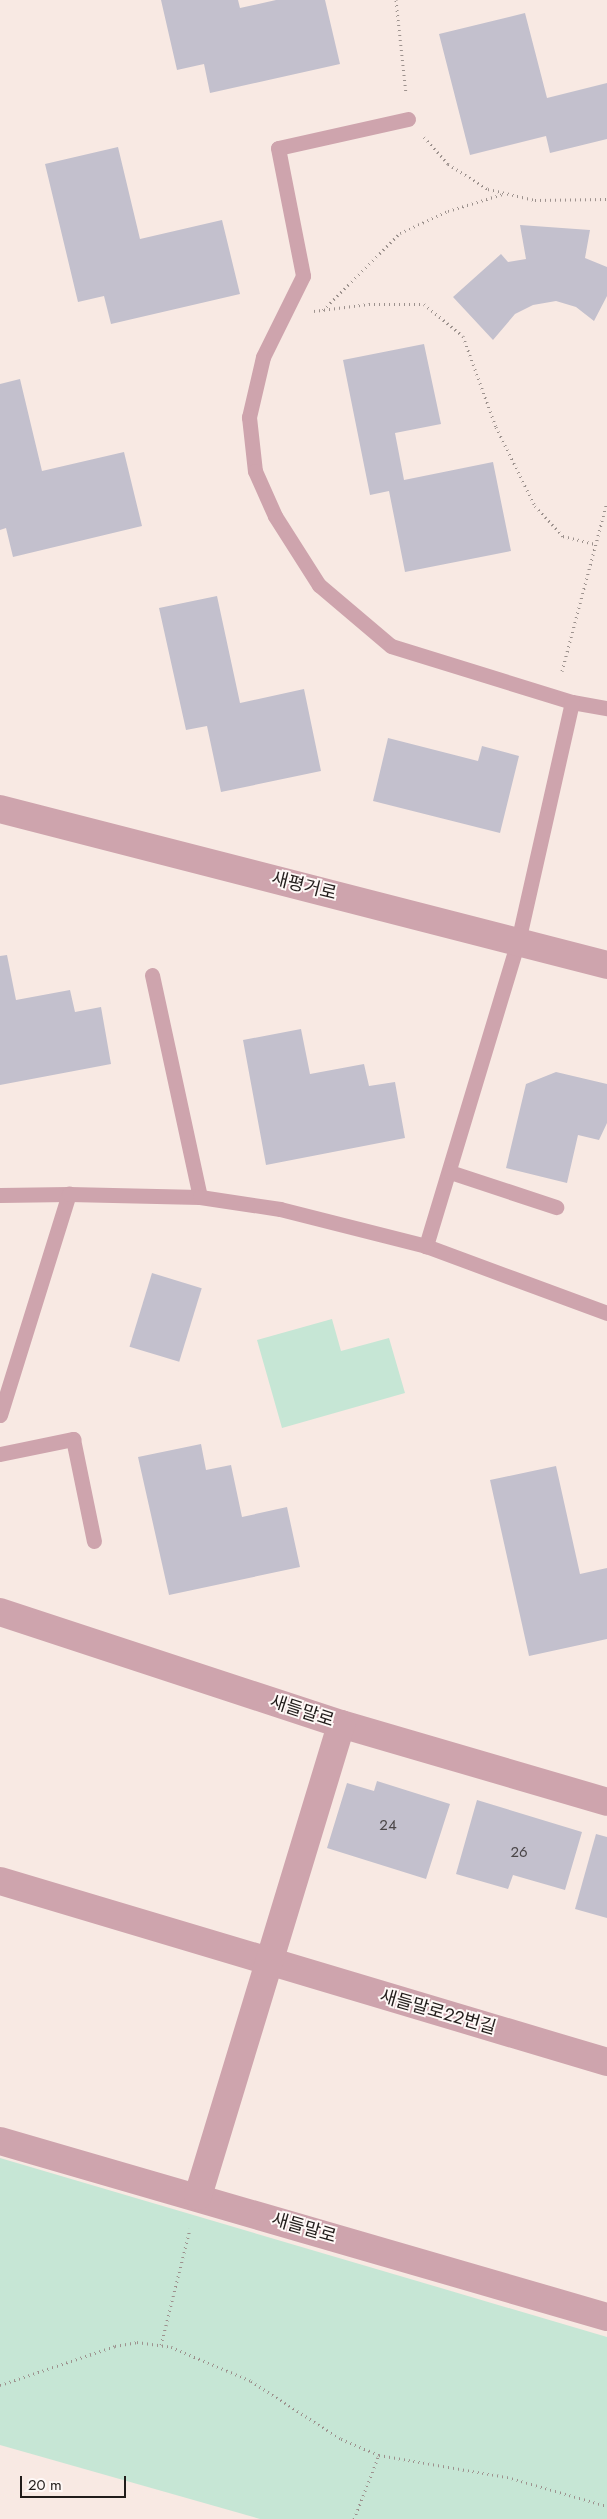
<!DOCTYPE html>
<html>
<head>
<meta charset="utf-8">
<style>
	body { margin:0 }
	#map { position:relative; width:607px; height:2519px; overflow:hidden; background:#f8e9e3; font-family:Jost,"Noto Sans KR",sans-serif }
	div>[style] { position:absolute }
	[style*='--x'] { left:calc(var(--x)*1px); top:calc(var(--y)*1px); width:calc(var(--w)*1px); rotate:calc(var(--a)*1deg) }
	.green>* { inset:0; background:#c6e6d5 }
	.building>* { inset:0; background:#c3c0cd; transform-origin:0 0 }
	.path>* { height:3px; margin-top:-1.5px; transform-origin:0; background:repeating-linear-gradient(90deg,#9d928e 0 1px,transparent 0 5px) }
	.service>* { height:15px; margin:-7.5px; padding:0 7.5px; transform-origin:7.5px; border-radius:7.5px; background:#cea4ad }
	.minor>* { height:28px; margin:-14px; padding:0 14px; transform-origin:14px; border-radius:14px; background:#cea4ad }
	.tertiary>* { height:28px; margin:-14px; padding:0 14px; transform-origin:14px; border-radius:14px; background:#cea4ad }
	span { translate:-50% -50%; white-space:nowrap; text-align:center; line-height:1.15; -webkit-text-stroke:4px #fef8f6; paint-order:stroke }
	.number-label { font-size:15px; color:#4a4547 }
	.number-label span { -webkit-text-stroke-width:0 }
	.street-label { font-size:18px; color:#211c1a }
	.scale { position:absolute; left:20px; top:2476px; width:106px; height:22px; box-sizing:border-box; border:2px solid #211c1a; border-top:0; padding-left:6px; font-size:15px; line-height:18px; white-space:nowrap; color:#211c1a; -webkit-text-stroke:4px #fef8f6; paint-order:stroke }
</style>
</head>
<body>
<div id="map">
	<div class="green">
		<div style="clip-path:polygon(332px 1319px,341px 1351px,389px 1338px,405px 1393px,282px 1428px,257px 1340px)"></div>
		<div style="clip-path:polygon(0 2158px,607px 2337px,607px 2519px,260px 2519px,0 2445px)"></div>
	</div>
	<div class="building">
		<div style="clip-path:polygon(161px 0,238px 0,240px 8px,276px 0,325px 0,340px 64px,210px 93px,204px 64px,177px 70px)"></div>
		<div style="clip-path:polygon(525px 13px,547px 98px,607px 83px,607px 139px,550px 153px,546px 136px,470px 155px,439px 34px)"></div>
		<div style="clip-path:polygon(118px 147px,140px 239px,222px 220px,240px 294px,111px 324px,104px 296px,78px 302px,45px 164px)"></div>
		<div style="clip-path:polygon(520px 225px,590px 230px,585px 258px,607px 267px,607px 296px,594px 321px,576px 307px,556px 301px,533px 305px,515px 314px,493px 340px,453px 297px,501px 254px,508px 262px,526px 259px)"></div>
		<div style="clip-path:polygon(424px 344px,441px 424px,395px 433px,404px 480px,493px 462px,511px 551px,405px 572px,389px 491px,370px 495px,343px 360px)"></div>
		<div style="clip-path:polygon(20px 379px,42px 471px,124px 452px,142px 526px,13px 557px,6px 528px,0 530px,0 384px)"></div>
		<div style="clip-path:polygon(217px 596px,240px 703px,304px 689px,321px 771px,221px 792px,207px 726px,186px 730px,159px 608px)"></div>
		<div style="clip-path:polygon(388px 738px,478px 761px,482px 746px,519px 756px,500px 833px,373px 801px)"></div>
		<div style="clip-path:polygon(7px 955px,16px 1000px,70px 990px,75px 1012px,101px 1007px,111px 1064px,0 1085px,0 956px)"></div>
		<div style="clip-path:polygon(301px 1029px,310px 1074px,364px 1064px,369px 1086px,395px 1082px,405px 1138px,266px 1165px,243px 1040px)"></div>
		<div style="clip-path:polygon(556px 1072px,607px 1084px,607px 1123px,599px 1140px,578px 1135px,567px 1183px,506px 1168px,526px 1084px)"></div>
		<div style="left:152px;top:1273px;width:52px;height:77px;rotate:17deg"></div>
		<div style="clip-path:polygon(201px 1444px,206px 1470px,231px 1465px,242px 1517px,287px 1507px,300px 1567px,169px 1595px,138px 1457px)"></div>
		<div style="clip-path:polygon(556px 1466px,580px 1574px,607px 1568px,607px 1639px,529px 1656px,490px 1480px)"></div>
		<div style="clip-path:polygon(377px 1781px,450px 1804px,426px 1879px,327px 1848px,347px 1783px,374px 1791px)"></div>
		<div style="clip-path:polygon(477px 1800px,582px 1832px,565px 1890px,513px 1875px,508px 1889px,456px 1874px)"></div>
		<div style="clip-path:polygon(596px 1834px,607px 1837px,607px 1918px,575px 1909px)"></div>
	</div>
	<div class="path">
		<div style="--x:396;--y:0;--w:95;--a:83.9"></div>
		<div style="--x:424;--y:137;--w:36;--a:48"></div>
		<div style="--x:448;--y:164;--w:47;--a:32"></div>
		<div style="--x:488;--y:189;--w:48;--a:13.2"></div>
		<div style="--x:535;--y:200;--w:72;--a:-0.8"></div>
		<div style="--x:323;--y:310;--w:109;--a:-45"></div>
		<div style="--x:400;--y:233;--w:53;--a:-24.6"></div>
		<div style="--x:448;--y:211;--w:58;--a:-17.2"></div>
		<div style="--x:314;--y:311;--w:55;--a:-7.3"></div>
		<div style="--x:369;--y:304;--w:55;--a:0"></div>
		<div style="--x:424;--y:304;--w:50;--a:39.4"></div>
		<div style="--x:463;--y:336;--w:97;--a:70.1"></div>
		<div style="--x:496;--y:427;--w:88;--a:63.7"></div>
		<div style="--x:535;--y:506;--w:41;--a:47"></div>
		<div style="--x:563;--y:536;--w:33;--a:14"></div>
		<div style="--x:562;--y:671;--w:175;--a:-75.1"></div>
		<div style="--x:161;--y:2345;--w:120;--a:-76"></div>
		<div style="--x:0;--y:2385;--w:121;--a:-18.7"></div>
		<div style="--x:115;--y:2346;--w:22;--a:-10"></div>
		<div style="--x:137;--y:2342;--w:34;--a:8"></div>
		<div style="--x:171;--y:2347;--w:87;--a:23"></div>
		<div style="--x:251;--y:2381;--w:107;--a:32.8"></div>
		<div style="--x:341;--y:2439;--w:41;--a:22.8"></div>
		<div style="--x:379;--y:2455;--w:130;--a:9.8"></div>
		<div style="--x:507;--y:2477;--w:104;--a:16.2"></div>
		<div style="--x:354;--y:2519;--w:69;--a:-68.7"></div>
	</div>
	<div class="service">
		<div style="--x:408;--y:119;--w:133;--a:167.4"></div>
		<div style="--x:278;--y:148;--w:130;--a:78.9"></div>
		<div style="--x:303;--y:276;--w:90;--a:116.3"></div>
		<div style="--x:263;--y:357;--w:62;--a:103.1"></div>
		<div style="--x:249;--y:417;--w:54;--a:83.7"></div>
		<div style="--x:255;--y:471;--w:49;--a:66"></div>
		<div style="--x:275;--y:516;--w:82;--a:57.5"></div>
		<div style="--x:319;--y:585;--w:94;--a:40.3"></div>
		<div style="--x:391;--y:646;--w:189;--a:17.2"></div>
		<div style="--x:572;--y:702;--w:36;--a:10"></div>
		<div style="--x:572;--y:702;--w:245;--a:102.7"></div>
		<div style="--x:518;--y:941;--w:319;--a:106.8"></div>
		<div style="--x:426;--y:1246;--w:193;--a:20.3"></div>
		<div style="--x:152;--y:975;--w:227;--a:77.8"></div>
		<div style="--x:450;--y:1172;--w:112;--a:18.3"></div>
		<div style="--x:0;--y:1195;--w:69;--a:-0.8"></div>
		<div style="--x:0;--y:1415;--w:232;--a:-72.7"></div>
		<div style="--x:69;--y:1194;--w:131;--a:1.3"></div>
		<div style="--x:200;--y:1197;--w:81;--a:8.5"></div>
		<div style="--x:280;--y:1209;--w:151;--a:14.2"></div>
		<div style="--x:0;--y:1454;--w:75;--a:-11.6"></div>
		<div style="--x:73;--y:1439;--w:104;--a:78.4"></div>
	</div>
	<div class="minor">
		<div style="--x:0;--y:1612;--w:359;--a:18.2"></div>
		<div style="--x:341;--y:1724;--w:277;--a:16.3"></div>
		<div style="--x:0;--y:1881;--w:633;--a:16.6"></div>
		<div style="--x:0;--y:2141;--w:632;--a:16.17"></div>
		<div style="--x:198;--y:2196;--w:493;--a:-73.1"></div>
	</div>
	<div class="tertiary">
		<div style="--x:0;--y:809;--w:627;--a:14.41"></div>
	</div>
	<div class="number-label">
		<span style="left:388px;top:1826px">24</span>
		<span style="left:519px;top:1853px">26</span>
	</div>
	<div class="street-label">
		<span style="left:304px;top:886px;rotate:14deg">새평거로</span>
		<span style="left:302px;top:1711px;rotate:18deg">새들말로</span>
		<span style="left:438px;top:2012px;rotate:16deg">새들말로22번길</span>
		<span style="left:304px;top:2228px;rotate:16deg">새들말로</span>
	</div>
	<div class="scale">20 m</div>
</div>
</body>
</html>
